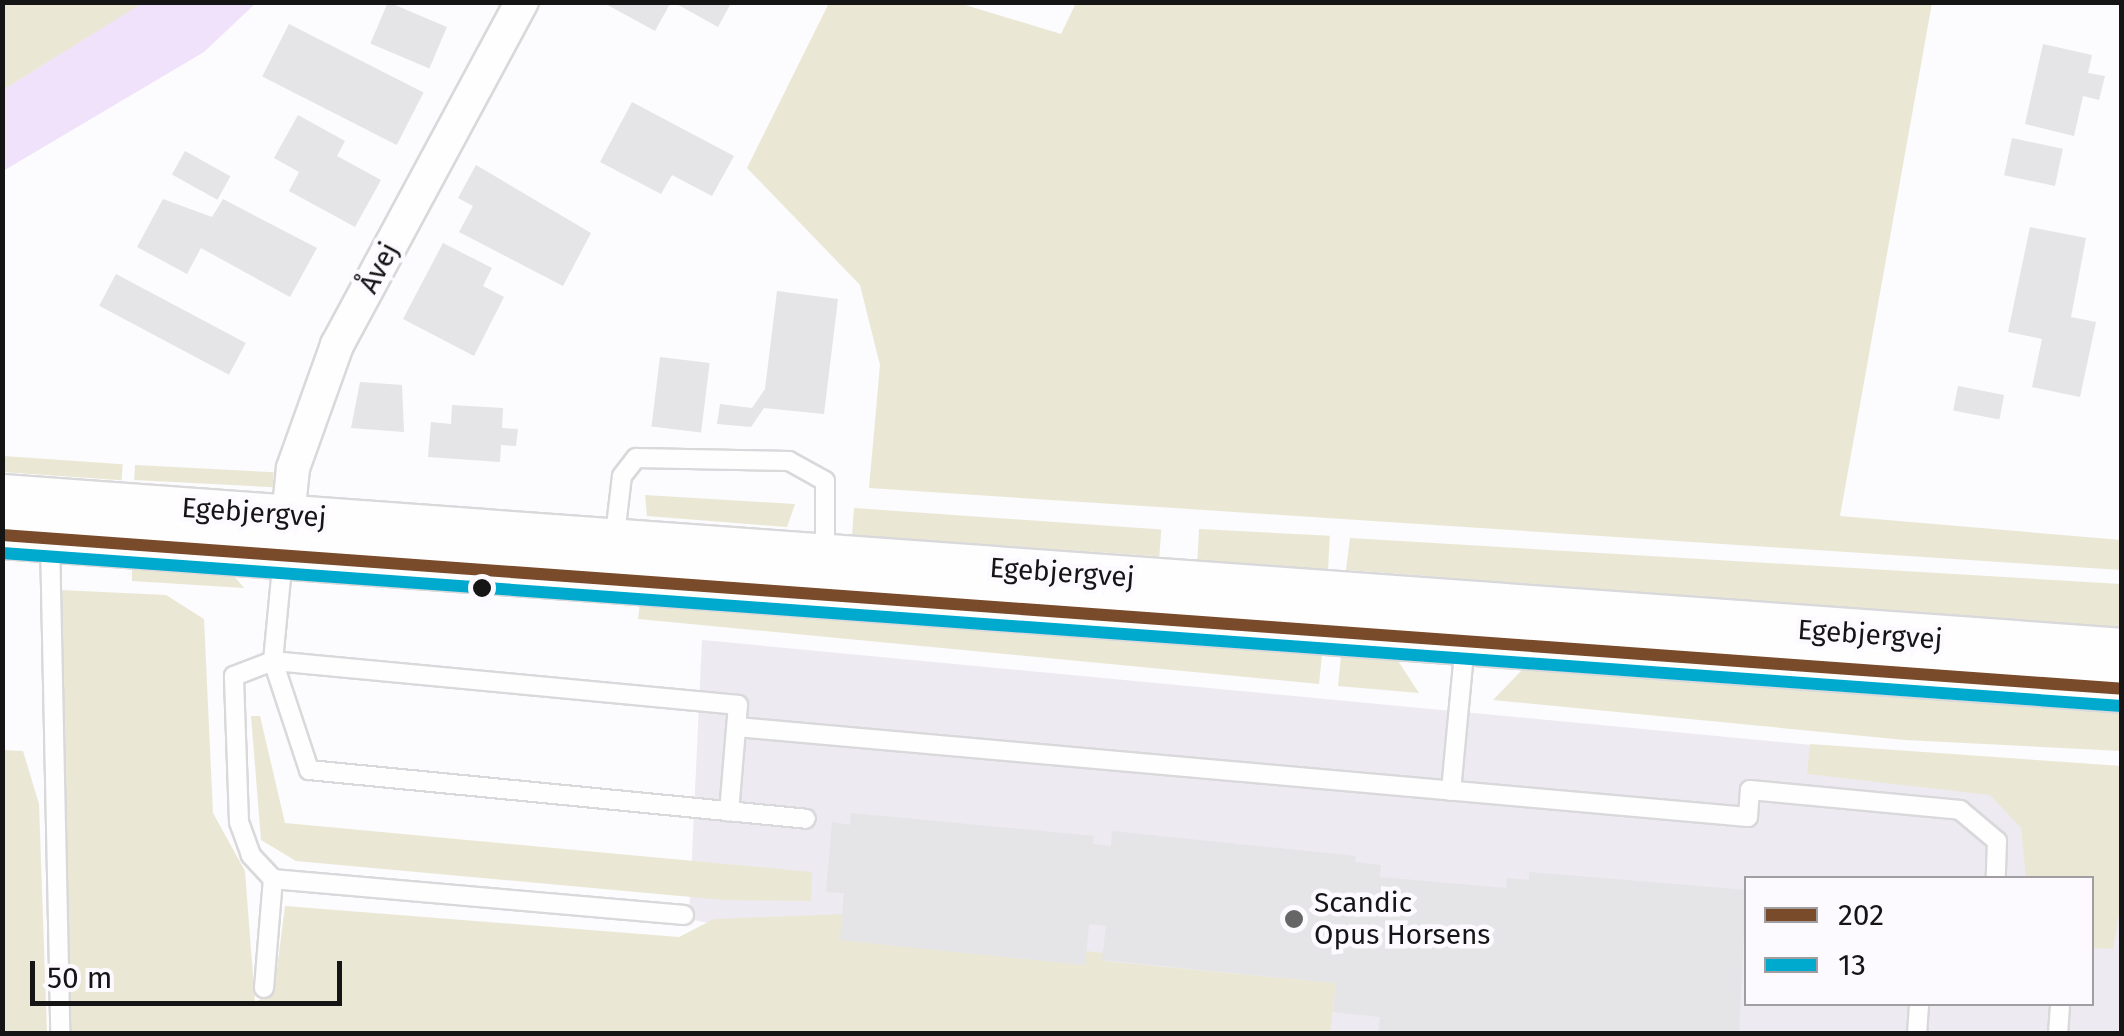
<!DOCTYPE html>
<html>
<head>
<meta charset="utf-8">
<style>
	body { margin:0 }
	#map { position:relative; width:2124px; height:1036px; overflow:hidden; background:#fcfbfd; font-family:"Fira Sans",sans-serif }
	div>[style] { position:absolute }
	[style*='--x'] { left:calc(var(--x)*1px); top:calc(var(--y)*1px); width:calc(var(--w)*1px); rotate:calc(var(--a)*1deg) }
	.built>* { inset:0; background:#eeeaf1 }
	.green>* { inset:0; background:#eae8d5; transform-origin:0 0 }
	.water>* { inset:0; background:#f0e2fa }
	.building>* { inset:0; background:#e5e4e6; transform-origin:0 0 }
	.roads { filter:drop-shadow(2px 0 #d9d8da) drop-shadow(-2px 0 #d9d8da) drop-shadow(0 2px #d9d8da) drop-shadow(0 -2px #d9d8da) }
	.lane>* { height:18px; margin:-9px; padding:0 9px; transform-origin:9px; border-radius:9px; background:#fffeff }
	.street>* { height:32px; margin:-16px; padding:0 16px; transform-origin:16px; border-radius:16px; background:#fffeff }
	.secondary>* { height:45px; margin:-22.5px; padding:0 22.5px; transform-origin:22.5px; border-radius:22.5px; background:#fffeff }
	.bus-1>* { height:12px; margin:-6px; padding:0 6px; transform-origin:6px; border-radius:6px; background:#7a4b2a }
	.bus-2>* { height:12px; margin:-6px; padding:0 6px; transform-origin:6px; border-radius:6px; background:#00a9ce }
	.dots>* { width:28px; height:28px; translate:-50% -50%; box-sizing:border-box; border:5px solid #fcfafe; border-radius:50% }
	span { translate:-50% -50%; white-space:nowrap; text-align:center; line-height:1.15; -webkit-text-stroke:9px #fcfafe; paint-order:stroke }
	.street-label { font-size:28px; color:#151516 }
	.poi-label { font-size:28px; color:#151516 }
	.left { translate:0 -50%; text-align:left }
	.frame { position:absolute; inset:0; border:5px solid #151516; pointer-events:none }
	.legend { position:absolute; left:1744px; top:876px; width:350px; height:130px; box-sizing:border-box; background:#fcfafe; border:2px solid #a09ea1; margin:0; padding:12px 18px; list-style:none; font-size:30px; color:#151516 }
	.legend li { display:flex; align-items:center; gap:20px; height:50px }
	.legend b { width:50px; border:2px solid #a09ea1 }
	.scale { position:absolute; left:30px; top:961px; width:312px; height:45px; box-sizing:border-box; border:5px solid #151516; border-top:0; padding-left:12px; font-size:30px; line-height:35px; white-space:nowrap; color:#151516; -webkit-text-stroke:8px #fcfafe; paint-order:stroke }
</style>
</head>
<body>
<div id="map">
	<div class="built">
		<div style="clip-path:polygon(evenodd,702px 640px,1885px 752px,2121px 766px,2121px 1033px,1238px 1033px,689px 919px,702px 640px,1746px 878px,2092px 878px,2092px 1004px,1746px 1004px,1746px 878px)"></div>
	</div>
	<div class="green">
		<div style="clip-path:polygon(3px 2px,144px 2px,144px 3px,3px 90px)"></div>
		<div style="clip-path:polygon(1076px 3px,1932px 3px,1840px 516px,2121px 540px,2121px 570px,869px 488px,880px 365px,860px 285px,747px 168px,829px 3px,959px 3px,1061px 34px)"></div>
		<div style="left:3px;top:456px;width:120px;height:16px;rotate:4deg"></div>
		<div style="left:135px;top:465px;width:139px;height:15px;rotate:3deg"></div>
		<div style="clip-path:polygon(645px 495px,795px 504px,787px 527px,647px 516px)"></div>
		<div style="left:854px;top:508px;width:308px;height:27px;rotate:4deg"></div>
		<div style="left:1199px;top:529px;width:131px;height:34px;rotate:3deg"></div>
		<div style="clip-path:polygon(1350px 538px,2121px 584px,2121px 628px,1346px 570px)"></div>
		<div style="clip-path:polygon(132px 564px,230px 571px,244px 588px,132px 581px)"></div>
		<div style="clip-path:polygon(60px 590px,166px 595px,204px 619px,213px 813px,245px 871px,255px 1002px,274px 992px,285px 906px,679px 937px,714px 919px,842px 914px,841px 940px,1084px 965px,1086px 951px,1103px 953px,1103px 961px,1336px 983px,1330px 1034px,71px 1034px)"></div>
		<div style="clip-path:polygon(640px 603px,1144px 640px,1322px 655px,1319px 684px,638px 619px)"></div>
		<div style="clip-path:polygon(1341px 656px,1398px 661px,1419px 693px,1338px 686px)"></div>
		<div style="clip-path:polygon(1522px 670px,2121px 711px,2121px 751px,1905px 740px,1493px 700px)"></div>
		<div style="clip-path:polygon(251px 716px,260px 716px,285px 823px,812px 872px,811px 901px,724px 900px,296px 861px,261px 840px)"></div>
		<div style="clip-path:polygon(1810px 744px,2121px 766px,2121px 903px,2113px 949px,2092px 948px,2092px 878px,2026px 878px,2021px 828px,1990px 795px,1807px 774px)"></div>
		<div style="clip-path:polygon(3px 750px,23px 751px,39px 804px,47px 1033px,3px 1033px)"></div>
	</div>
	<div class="water">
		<div style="clip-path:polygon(144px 2px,256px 3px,204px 52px,3px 171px,3px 90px)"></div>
	</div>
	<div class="building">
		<div style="left:388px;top:2px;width:64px;height:45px;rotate:23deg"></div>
		<div style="clip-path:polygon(602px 2px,671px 2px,655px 31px)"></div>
		<div style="clip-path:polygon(673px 2px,725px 2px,730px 5px,718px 27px)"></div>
		<div style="left:289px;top:24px;width:151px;height:59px;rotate:27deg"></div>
		<div style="clip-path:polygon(2043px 44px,2092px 55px,2088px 73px,2105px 76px,2099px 100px,2083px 96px,2074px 136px,2025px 124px)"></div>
		<div style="clip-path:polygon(632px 102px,734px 156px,712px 196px,672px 175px,661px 194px,600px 162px)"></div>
		<div style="clip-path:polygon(298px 115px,345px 141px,337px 156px,381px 180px,355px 227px,289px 191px,299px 172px,274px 158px)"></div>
		<div style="left:2012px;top:138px;width:52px;height:38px;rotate:12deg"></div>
		<div style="left:185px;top:151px;width:52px;height:27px;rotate:29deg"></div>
		<div style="clip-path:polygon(476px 165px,591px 233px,563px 286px,459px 232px,473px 206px,458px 198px)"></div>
		<div style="clip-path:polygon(163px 199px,212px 217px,223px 199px,317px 248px,290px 297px,201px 248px,187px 274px,137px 247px)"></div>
		<div style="clip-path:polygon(2030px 227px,2086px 238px,2071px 317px,2096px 322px,2080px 397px,2032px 387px,2042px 339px,2008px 332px)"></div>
		<div style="clip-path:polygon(443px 243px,492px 268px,483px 286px,504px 297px,474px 356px,403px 319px)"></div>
		<div style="left:116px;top:274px;width:147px;height:36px;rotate:28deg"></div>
		<div style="clip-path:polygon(777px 291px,838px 299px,824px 414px,764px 408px,751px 427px,717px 424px,720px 404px,752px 408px,765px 389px)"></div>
		<div style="left:660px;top:357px;width:50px;height:70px;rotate:7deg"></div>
		<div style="clip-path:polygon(360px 382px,402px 385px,404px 432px,351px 428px)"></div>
		<div style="left:1958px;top:386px;width:47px;height:25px;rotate:11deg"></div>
		<div style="clip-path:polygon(452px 405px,503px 408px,502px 428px,518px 429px,516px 446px,501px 445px,500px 462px,428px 457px,431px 422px,451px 424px)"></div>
		<div style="clip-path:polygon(851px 813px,1094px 836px,1093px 844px,1111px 846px,1112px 831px,1356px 856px,1355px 862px,1381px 865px,1380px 877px,1506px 888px,1507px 878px,1529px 880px,1529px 872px,1746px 890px,1739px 1034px,1378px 1034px,1380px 1017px,1333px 1012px,1336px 983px,1102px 960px,1106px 926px,1089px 924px,1085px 965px,840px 940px,844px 893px,826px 892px,832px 822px,850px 825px)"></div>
	</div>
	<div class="roads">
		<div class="lane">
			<div style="--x:50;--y:540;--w:494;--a:88.8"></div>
			<div style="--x:614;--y:543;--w:67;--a:-83.2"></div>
			<div style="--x:622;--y:476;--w:23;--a:-52"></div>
			<div style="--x:636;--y:458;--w:153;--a:1.1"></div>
			<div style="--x:789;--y:461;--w:41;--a:29.1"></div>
			<div style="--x:825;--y:481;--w:77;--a:90"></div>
			<div style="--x:283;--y:557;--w:104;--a:95.5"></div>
			<div style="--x:273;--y:661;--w:115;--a:71.7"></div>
			<div style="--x:309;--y:770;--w:499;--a:5.6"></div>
			<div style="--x:737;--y:727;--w:1015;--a:5.09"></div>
			<div style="--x:1748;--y:817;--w:27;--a:-86"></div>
			<div style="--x:1750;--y:790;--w:211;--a:5.4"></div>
			<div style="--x:1960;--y:810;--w:48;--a:40"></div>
			<div style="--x:1997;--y:841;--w:37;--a:92"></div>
			<div style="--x:1451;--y:791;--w:150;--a:-84.6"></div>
			<div style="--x:684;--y:915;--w:413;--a:-175"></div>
			<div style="--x:273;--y:879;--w:33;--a:-133"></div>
			<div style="--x:251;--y:855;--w:35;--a:-110"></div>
			<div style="--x:239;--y:822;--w:146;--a:-92"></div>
			<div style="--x:234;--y:676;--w:42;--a:-21"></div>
			<div style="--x:273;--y:661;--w:467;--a:5.4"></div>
			<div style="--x:738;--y:705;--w:107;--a:94.8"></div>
			<div style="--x:264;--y:988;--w:109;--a:-85.3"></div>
			<div style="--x:1917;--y:1034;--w:30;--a:-86"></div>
			<div style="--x:2058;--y:1034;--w:30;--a:-86"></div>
		</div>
		<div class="street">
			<div style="--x:286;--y:537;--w:69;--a:-84.2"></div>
			<div style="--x:293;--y:468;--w:131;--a:-70.3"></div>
			<div style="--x:337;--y:345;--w:390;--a:-61.7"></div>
		</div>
		<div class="secondary">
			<div style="--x:2;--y:497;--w:2126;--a:4.15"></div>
			<div style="--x:2;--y:535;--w:2126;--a:4.15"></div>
		</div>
	</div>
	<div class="bus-1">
		<div style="--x:2;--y:535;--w:2126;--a:4.15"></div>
	</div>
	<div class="bus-2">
		<div style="--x:2;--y:553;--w:2125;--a:4.13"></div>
	</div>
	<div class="dots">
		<div style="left:482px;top:588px;background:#151516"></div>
		<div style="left:1294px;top:919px;background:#666667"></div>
	</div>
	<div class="street-label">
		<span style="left:379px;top:268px;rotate:-62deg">Åvej</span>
		<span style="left:254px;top:513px;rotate:4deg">Egebjergvej</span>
		<span style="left:1062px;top:573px;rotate:4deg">Egebjergvej</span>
		<span style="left:1870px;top:635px;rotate:4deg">Egebjergvej</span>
	</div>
	<div class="poi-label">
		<span class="left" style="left:1314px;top:919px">Scandic<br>Opus Horsens</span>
	</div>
	<div class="frame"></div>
	<ul class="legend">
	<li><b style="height:12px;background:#7a4b2a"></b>202</li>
	<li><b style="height:12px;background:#00a9ce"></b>13</li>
	</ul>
	<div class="scale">50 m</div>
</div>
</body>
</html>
